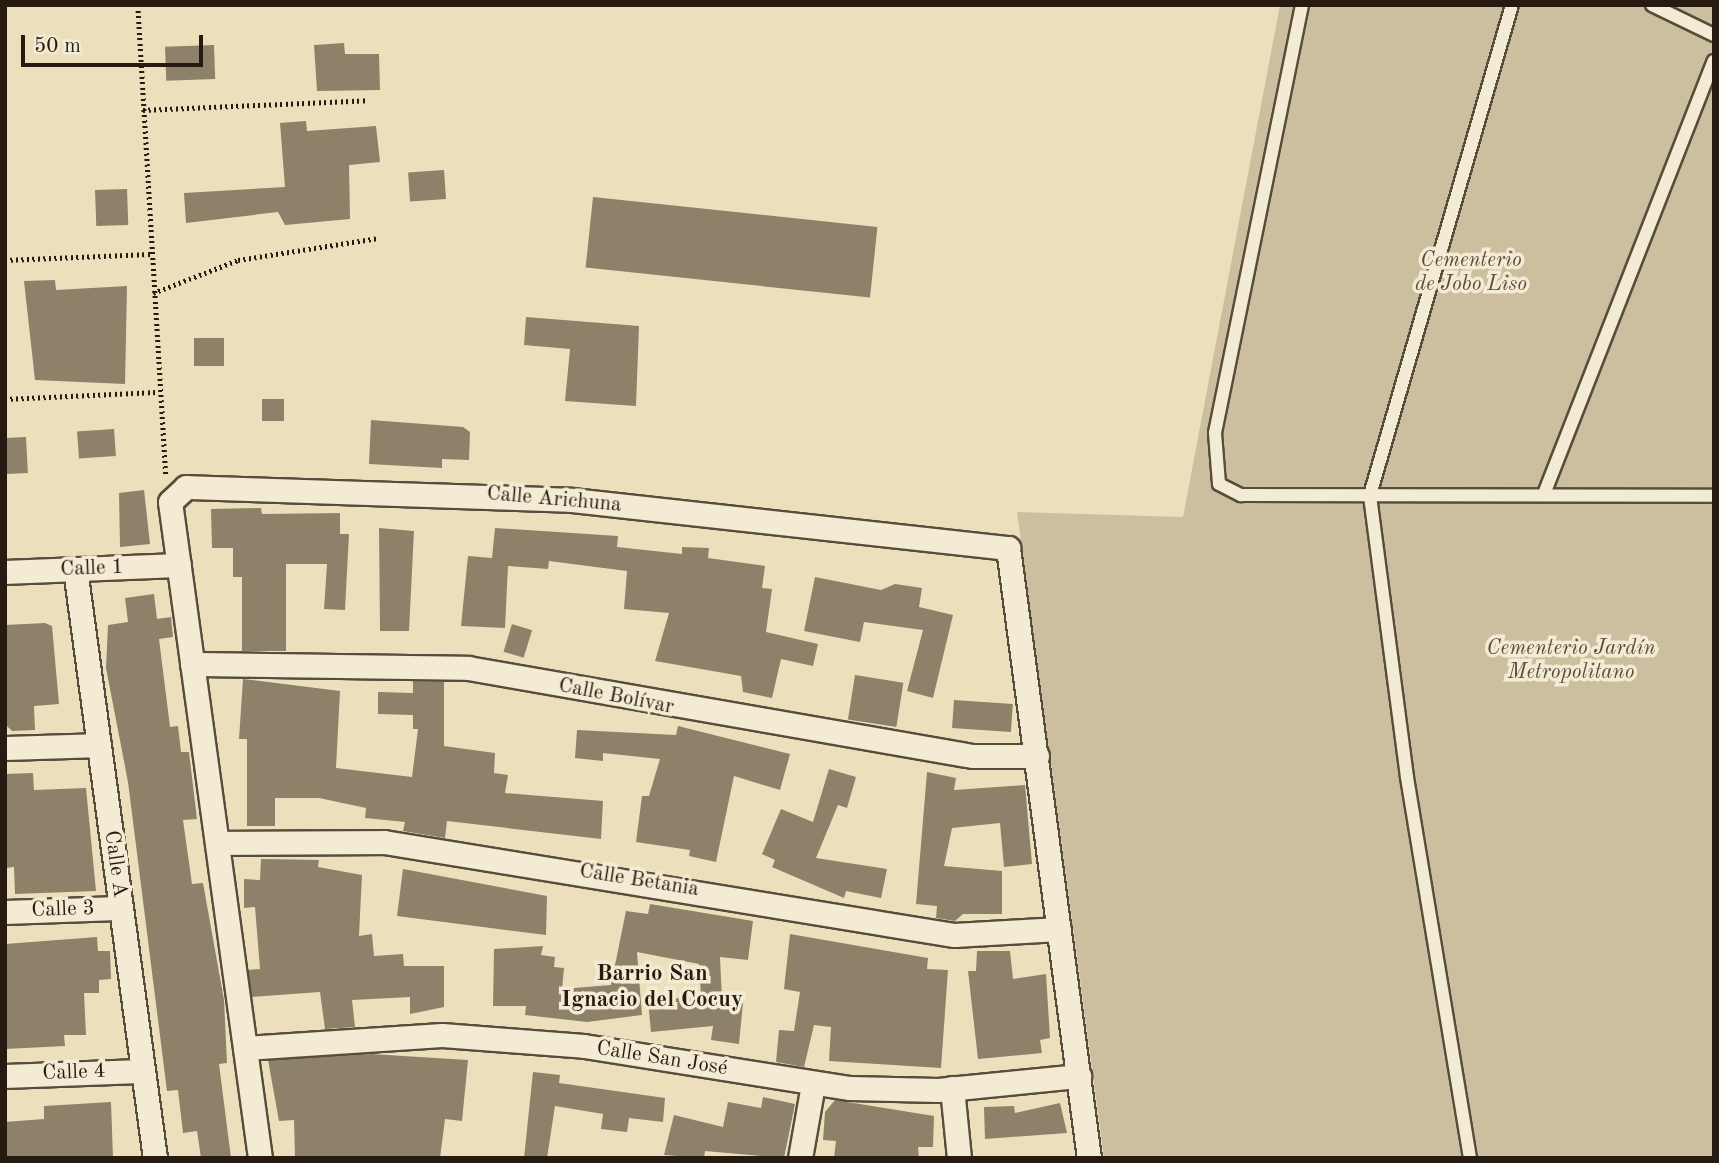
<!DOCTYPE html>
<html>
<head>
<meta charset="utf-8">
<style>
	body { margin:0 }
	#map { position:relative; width:1719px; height:1163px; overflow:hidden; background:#ece0bc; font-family:"Old Standard TT",serif }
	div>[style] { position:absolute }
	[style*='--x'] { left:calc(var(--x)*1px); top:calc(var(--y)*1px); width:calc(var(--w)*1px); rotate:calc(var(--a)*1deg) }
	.green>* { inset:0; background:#cbbf9f }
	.building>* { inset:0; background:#8d816a; transform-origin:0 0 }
	.path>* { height:4.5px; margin-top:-2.25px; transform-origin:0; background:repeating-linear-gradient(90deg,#271b11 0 2px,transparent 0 5.5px) }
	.roads { filter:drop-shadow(2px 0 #584c3c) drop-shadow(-2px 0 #584c3c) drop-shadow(0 2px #584c3c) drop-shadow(0 -2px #584c3c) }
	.service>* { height:12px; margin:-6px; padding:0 6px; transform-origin:6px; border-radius:6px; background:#f3ebd3 }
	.minor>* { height:23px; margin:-11.5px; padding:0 11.5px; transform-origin:11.5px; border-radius:11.5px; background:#f3ebd3 }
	span { translate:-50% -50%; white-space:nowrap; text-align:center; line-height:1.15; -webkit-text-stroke:7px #f3ebd3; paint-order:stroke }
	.park-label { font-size:21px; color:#584c3c; font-style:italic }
	.street-label { font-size:21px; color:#271b11 }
	.neighbourhood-label { font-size:23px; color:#271b11; font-weight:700 }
	.frame { position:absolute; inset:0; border:7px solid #271b11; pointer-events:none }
	.scale { position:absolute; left:21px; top:35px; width:182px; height:32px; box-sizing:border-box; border:4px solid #271b11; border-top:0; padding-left:9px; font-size:21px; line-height:24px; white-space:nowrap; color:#271b11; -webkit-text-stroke:5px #f3ebd3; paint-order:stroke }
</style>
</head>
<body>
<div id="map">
	<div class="green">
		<div style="clip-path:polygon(1280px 5px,1714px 5px,1714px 1158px,1104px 1158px,1017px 512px,1183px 517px)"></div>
	</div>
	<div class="building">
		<div style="clip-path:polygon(344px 43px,345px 54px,379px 54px,380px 90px,317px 91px,314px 45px)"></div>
		<div style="left:214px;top:45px;width:34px;height:49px;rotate:88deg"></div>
		<div style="clip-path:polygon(306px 121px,307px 131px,376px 126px,380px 162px,349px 165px,350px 219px,285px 225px,278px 212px,186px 223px,184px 193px,285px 187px,280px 123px)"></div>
		<div style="left:444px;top:170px;width:29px;height:36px;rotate:86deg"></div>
		<div style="left:127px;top:189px;width:36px;height:32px;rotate:88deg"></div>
		<div style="left:593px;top:197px;width:286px;height:71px;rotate:6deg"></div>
		<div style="clip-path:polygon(55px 280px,56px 290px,127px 286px,125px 384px,35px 380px,24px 281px)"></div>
		<div style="clip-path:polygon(526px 317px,639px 326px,636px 406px,565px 401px,570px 349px,524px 345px)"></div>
		<div style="left:194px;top:338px;width:30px;height:28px"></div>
		<div style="left:284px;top:399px;width:22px;height:22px;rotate:90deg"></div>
		<div style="clip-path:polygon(371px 420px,463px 427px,470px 432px,469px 460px,442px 459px,442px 468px,369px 464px)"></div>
		<div style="left:114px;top:429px;width:27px;height:37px;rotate:86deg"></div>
		<div style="left:26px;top:437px;width:36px;height:21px;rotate:87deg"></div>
		<div style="clip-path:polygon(144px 490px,150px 544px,120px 547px,119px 493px)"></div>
		<div style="clip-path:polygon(261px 508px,262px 514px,340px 513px,340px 534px,349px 534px,345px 610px,324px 609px,327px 564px,286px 564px,286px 651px,242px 651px,242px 577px,233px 577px,233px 548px,212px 548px,211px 509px)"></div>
		<div style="clip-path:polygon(379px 528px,414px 531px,409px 631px,380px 631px)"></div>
		<div style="clip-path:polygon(495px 528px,618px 536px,617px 547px,682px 554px,682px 547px,709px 548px,708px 558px,765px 566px,762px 588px,772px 589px,766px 632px,818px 644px,813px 666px,781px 659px,772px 698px,743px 692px,741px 676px,655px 661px,669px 613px,624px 609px,627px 571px,549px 561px,548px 569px,508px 566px,505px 628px,461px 626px,468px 556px,492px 558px)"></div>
		<div style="clip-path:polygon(815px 577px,881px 590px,895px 584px,922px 588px,919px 607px,953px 615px,933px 698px,907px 691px,923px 630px,864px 622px,860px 642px,804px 631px)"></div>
		<div style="clip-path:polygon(154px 594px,157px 619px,171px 617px,173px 637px,159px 639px,170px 727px,178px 726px,181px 752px,189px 752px,197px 819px,183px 820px,192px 884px,203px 883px,224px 1000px,227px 1063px,219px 1064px,231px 1158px,201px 1158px,197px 1131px,183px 1133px,178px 1090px,167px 1091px,128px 782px,106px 668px,108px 625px,128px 622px,125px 598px)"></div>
		<div style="clip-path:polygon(45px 623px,52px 626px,59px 704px,34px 706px,35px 730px,12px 731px,5px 724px,5px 625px)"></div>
		<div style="left:512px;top:624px;width:21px;height:29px;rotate:17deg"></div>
		<div style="left:855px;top:675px;width:49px;height:45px;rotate:9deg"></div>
		<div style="clip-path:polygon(243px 679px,340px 691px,336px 768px,412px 777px,418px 729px,413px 729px,413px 715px,378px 714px,378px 692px,413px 693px,413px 681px,444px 682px,444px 746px,495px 753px,494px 773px,508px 775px,505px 793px,603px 801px,601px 839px,447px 821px,445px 838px,403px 831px,405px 822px,365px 818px,366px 808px,319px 798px,275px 798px,275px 826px,247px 826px,247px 739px,239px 739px)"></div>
		<div style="left:954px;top:700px;width:59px;height:28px;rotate:4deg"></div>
		<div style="clip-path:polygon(678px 726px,790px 754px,780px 790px,734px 776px,716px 862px,689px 856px,690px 850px,636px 842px,642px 796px,649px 796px,660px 759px,603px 753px,603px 761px,575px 758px,577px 730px,676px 735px)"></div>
		<div style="clip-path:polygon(829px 769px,856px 777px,847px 808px,838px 805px,816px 858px,887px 869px,881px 898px,846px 891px,844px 898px,772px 867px,775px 860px,762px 854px,781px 809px,813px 822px)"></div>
		<div style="clip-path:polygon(927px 772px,956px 778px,954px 790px,1025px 785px,1032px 864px,1004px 867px,1000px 823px,952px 828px,944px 866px,1002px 871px,1002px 914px,963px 914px,955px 921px,936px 918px,937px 906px,916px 904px)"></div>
		<div style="clip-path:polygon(33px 773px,34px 790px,86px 788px,96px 891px,15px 894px,14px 867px,5px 868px,5px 774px)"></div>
		<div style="clip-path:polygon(261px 859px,319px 860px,318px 867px,362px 875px,359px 936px,372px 934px,374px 956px,403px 954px,404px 966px,444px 966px,444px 1007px,410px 1014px,410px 997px,352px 1000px,355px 1027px,325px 1029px,320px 992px,252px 997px,248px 970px,260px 969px,255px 907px,244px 908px,244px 879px,260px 880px)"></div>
		<div style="clip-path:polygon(403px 869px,547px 896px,546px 935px,397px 916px)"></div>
		<div style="clip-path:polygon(650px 904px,753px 921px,748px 960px,720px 957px,722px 1000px,743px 1003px,739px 1044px,711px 1040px,713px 1026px,651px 1032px,648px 1001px,701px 996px,699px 964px,637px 952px,642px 1015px,587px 1022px,525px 1015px,526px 1006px,493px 1006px,494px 949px,543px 946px,541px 955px,555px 957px,554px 967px,564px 968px,562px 989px,611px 985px,626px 911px,648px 914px)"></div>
		<div style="clip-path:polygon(790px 934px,928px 958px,927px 969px,948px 970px,941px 1068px,829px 1061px,831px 1027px,814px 1025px,804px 1067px,776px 1062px,779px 1030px,794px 1031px,800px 992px,784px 989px)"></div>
		<div style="clip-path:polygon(97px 937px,98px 951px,110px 951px,111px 979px,99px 980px,99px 993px,84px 993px,86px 1035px,64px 1035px,65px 1046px,5px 1049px,5px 944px)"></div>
		<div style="clip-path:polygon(977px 951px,1010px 951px,1013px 979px,1046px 974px,1050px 1038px,1040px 1040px,1042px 1053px,978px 1059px,968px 971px,976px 971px)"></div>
		<div style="clip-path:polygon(371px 1054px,468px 1060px,462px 1121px,445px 1119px,440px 1158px,295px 1158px,294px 1120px,279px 1121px,268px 1060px)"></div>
		<div style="clip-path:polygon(533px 1072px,560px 1075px,559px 1083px,665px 1098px,663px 1122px,629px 1118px,627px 1132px,601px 1129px,603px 1114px,555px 1106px,547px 1158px,524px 1158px)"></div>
		<div style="clip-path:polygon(763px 1097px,795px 1104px,784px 1158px,705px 1151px,704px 1158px,664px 1155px,674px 1115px,723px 1127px,728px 1102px,761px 1108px)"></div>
		<div style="clip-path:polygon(835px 1100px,934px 1116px,933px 1147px,918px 1147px,919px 1158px,834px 1158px,836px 1141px,823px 1140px,825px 1112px)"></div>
		<div style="clip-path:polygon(111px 1102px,113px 1158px,5px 1158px,5px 1122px,44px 1119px,44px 1106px)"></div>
		<div style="clip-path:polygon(1060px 1103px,1067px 1133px,985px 1139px,984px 1107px,1014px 1106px,1015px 1113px)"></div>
	</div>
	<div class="path">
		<div style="--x:138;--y:5;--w:472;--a:86.6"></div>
		<div style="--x:143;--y:110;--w:225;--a:-2.5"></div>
		<div style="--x:5;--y:260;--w:146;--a:-2.4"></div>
		<div style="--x:153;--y:293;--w:91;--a:-21.2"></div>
		<div style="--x:238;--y:260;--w:142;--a:-8.9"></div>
		<div style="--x:5;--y:399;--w:152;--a:-2.6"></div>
	</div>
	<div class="roads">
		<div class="service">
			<div style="--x:1302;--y:5;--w:437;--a:101.5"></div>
			<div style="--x:1215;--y:433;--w:51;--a:85.5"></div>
			<div style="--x:1219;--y:484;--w:25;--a:27"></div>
			<div style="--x:1241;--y:495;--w:473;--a:0.1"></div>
			<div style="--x:1652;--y:5;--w:69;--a:25.8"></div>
			<div style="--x:1544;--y:494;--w:465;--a:-68.6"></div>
			<div style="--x:1470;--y:1158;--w:386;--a:-99.4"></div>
			<div style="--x:1407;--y:777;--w:284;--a:-97.5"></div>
			<div style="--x:1370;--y:495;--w:510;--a:-73.84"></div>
		</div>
		<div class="minor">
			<div style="--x:75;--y:569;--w:594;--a:82.27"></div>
			<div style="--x:5;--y:572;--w:174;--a:-2.3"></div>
			<div style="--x:192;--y:664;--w:276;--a:0.8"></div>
			<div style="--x:468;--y:668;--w:512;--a:9.9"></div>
			<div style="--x:972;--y:756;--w:65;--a:0"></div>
			<div style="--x:5;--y:748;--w:94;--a:-1.8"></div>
			<div style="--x:217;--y:843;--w:167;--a:-0.3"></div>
			<div style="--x:384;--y:842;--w:578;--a:9.27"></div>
			<div style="--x:954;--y:935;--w:105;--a:-3.3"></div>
			<div style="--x:5;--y:912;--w:116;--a:-2"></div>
			<div style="--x:245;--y:1048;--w:197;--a:-3.8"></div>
			<div style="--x:442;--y:1035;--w:142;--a:4.4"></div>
			<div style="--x:584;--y:1046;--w:269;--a:9"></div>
			<div style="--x:850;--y:1088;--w:88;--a:1.3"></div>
			<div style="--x:938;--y:1090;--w:142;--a:-5.7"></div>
			<div style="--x:5;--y:1076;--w:138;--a:-2.1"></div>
			<div style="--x:952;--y:1088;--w:70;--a:84.3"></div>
			<div style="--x:260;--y:1158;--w:662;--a:-97.81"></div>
			<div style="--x:170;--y:502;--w:22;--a:-43"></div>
			<div style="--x:186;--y:487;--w:386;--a:1.9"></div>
			<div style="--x:572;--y:500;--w:439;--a:6.3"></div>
			<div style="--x:1008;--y:548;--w:615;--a:82.44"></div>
			<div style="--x:800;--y:1158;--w:75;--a:-80"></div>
		</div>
	</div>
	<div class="park-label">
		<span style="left:1471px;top:273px">Cementerio<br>de Jobo Liso</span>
		<span style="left:1571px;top:661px">Cementerio Jardín<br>Metropolitano</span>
	</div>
	<div class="street-label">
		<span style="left:554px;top:500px;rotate:5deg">Calle Arichuna</span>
		<span style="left:92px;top:569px;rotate:-2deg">Calle 1</span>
		<span style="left:616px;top:697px;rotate:11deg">Calle Bolívar</span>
		<span style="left:115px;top:864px;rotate:82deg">Calle A</span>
		<span style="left:639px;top:881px;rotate:9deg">Calle Betania</span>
		<span style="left:63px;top:910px;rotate:-2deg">Calle 3</span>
		<span style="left:662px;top:1059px;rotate:9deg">Calle San José</span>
		<span style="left:74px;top:1073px;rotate:-2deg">Calle 4</span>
	</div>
	<div class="neighbourhood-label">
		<span style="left:652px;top:987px">Barrio San<br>Ignacio del Cocuy</span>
	</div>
	<div class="frame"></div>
	<div class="scale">50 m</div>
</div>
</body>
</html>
